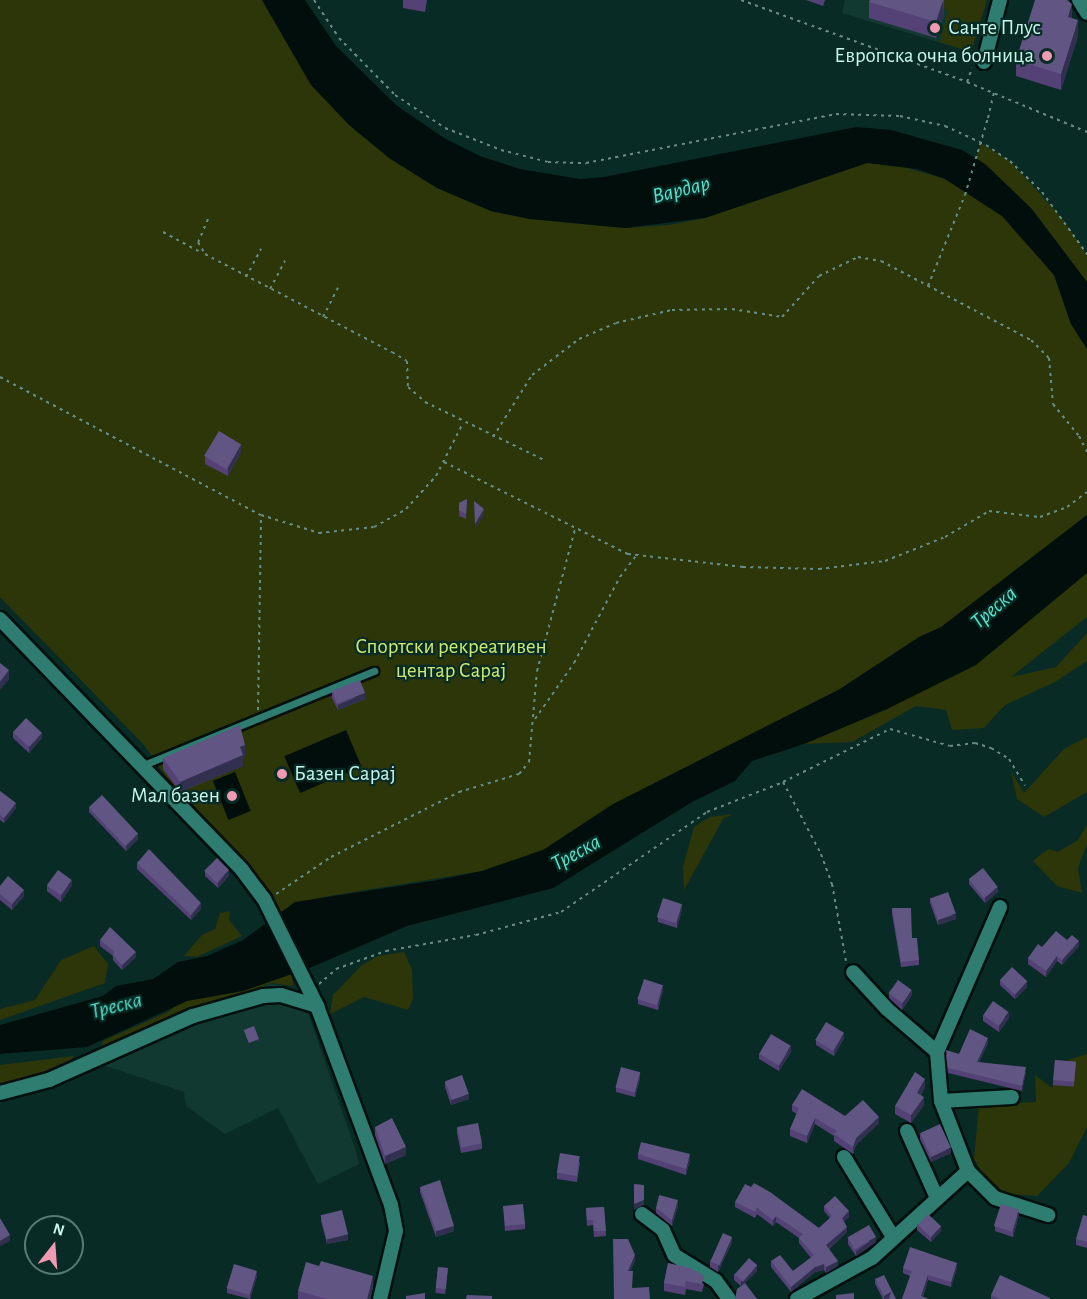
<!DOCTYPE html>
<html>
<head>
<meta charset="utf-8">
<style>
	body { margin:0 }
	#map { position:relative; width:1087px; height:1299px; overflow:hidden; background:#092b25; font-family:"Alegreya Sans",sans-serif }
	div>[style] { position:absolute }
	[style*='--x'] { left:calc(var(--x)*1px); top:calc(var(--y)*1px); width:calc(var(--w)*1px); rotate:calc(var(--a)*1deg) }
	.built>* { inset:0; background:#123832 }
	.green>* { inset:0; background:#2c3609 }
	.water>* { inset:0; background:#010e0b; transform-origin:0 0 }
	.path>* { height:2px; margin-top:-1px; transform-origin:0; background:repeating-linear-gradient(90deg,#658e86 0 3px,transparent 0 7.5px) }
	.roads { filter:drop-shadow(2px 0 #04100e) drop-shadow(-2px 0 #04100e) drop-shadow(0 2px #04100e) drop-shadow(0 -2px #04100e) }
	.service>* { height:7px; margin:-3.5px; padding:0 3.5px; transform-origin:3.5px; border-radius:3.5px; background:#2e7d70 }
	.minor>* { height:14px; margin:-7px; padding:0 7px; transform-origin:7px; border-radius:7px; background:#2e7d70 }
	.path-bridge>* { height:2px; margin-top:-1px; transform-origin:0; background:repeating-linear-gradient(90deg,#658e86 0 3px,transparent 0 7.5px) }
	.wall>* { inset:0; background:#544277; transform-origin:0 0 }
	.shaded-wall>* { inset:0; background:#313051; transform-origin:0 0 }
	.building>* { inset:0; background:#605583; transform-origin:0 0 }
	.dots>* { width:16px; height:16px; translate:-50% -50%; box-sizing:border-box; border:3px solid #092b25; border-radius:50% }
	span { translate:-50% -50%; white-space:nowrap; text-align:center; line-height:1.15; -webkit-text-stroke:4.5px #092b25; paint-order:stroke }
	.poi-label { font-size:21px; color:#c6f5eb }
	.left { translate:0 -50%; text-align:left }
	.right { translate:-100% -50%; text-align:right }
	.park-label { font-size:21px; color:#cdea6e }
	.water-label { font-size:22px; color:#5ae2cc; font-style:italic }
	.north { position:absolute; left:24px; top:1215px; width:60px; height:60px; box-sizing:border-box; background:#092b25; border:2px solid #557c74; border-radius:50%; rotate:17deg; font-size:16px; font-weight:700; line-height:24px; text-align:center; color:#c6f5eb }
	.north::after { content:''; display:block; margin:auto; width:21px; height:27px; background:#f19ab4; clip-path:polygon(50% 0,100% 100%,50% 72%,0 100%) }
</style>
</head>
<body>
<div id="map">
	<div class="built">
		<div style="clip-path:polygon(845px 0,987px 0,971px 52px,842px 13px)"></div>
		<div style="clip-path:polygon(270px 983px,300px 990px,356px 1151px,359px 1164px,318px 1184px,278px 1108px,225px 1134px,186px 1106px,184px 1092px,97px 1063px,100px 1053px,158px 1023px,214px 1007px)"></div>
	</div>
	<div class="green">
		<div style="clip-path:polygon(0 0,262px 0,311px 85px,389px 158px,437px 188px,491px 211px,530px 219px,625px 228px,669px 225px,705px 218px,867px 163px,893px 164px,945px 179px,1002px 216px,1028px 243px,1054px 275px,1071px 324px,1087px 349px,1087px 515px,941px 628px,919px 637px,840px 689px,543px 850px,482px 871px,323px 897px,277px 913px,242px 858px,168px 780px,144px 745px,0 597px)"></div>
		<div style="clip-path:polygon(940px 0,987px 0,971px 52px,940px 42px,948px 11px,938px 8px)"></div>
		<div style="clip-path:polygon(981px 143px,1010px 161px,1062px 218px,1087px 254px,1087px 282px,1031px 208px,976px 159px)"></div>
		<div style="clip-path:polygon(1087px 573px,1087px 617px,1011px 677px,1056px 667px,1087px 633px,1087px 661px,1055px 682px,1005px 705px,984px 728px,952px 730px,946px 710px,916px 706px,852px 742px,804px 744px,887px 709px,999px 645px)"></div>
		<div style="clip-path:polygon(1087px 737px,1087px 792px,1044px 817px,1017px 799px,1011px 771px,1024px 793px,1064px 749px)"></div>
		<div style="clip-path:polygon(733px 814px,723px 819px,684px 890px,683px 867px,694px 827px,710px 817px)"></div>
		<div style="clip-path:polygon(1087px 825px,1087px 844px,1078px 868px,1082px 893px,1057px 886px,1033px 861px,1048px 849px,1058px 852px,1078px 840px)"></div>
		<div style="clip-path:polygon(230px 911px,229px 920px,242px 936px,197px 957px,184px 956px,202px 935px,215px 929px,220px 913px)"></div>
		<div style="clip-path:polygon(94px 946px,108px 964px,105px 983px,0 1020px,0 1009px,35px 1000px,61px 960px)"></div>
		<div style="clip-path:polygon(404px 952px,412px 970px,413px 999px,408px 1010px,364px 997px,330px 1014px,333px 995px,362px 965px,378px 956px)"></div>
		<div style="clip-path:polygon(292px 973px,293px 986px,270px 983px,214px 1007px,179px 1015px,93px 1052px,101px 1048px,103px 1041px,170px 1011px,182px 997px,249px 987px)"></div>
		<div style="clip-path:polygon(1087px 1054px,1087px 1127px,1069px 1163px,1037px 1196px,994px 1193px,974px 1159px,979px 1105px,1036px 1102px,1035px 1075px,1052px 1088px,1061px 1062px)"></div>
		<div style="clip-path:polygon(74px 1056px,64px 1068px,31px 1085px,16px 1099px,13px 1085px,0 1086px,0 1065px)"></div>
	</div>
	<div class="water">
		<div style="clip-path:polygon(262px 0,305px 0,336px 46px,396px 105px,444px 138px,480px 156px,520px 169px,580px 179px,604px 177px,856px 127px,891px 130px,962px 150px,985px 164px,1031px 208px,1087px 282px,1087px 349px,1071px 324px,1054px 275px,1002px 216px,945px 179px,917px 169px,867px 163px,705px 218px,625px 228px,530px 219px,491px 211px,437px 188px,389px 158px,349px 125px,311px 85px)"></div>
		<div style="clip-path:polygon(1087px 515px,1087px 573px,976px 665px,887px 709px,804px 744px,752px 761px,735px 781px,692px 802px,553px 888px,407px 926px,312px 967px,243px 991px,187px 1001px,87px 1047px,0 1054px,0 1025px,103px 996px,116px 986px,153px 979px,178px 962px,207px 956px,243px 940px,295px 902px,438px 880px,482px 871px,543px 850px,613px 804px,840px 689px,919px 637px,941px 627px)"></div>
		<div style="left:346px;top:730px;width:40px;height:67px;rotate:67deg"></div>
		<div style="left:235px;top:772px;width:42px;height:24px;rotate:68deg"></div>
	</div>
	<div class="path">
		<div style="--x:314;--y:0;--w:45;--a:56.7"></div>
		<div style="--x:339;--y:38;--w:80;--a:45.5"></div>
		<div style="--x:395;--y:95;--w:60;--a:33.4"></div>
		<div style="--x:445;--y:128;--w:60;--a:21.4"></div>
		<div style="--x:501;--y:150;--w:49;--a:14.3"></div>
		<div style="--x:548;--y:162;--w:38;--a:2"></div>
		<div style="--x:586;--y:163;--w:255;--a:-11.1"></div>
		<div style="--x:836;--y:114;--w:64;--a:1.8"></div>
		<div style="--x:900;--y:116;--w:46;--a:12.5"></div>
		<div style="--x:945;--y:126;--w:45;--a:24.9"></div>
		<div style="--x:986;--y:145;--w:29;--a:34"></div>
		<div style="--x:1010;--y:161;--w:45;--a:44.1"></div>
		<div style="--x:1042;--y:192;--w:77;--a:54"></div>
		<div style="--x:741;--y:0;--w:240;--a:19.9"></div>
		<div style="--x:967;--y:82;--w:130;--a:22.6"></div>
		<div style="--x:967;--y:82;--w:15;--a:-70"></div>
		<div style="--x:988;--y:118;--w:26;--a:-77"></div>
		<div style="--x:208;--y:219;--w:25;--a:113"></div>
		<div style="--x:198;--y:242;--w:14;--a:60"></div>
		<div style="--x:205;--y:254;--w:211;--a:27.7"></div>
		<div style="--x:392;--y:352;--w:17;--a:31"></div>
		<div style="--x:407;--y:361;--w:26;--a:88"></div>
		<div style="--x:408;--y:387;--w:23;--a:41"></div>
		<div style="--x:425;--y:402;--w:135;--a:26"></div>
		<div style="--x:163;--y:232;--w:44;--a:28.3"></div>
		<div style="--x:246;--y:277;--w:32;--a:-62"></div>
		<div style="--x:928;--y:286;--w:98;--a:-67.9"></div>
		<div style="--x:270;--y:289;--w:32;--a:-62"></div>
		<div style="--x:323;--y:317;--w:33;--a:-63"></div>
		<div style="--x:0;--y:377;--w:295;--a:27.9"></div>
		<div style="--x:261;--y:515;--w:61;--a:17.2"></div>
		<div style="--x:319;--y:533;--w:55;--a:-6.2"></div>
		<div style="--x:374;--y:527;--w:37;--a:-29"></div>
		<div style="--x:406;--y:509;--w:45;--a:-47.7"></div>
		<div style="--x:436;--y:476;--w:59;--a:-63"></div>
		<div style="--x:493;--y:437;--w:73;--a:-57.8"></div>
		<div style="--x:532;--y:375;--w:59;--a:-37.5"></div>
		<div style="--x:579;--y:339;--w:40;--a:-23.4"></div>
		<div style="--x:616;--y:323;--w:57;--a:-13.1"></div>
		<div style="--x:672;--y:310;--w:60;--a:-1"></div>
		<div style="--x:732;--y:309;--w:51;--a:9.1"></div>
		<div style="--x:782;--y:317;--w:55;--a:-47.9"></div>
		<div style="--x:819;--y:276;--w:43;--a:-26"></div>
		<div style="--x:858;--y:257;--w:23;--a:10"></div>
		<div style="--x:881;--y:261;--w:170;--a:27.8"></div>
		<div style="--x:1031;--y:340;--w:25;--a:45"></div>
		<div style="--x:1049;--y:358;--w:46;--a:85"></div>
		<div style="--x:1053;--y:404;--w:41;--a:50.9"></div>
		<div style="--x:1079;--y:436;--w:18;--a:63"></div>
		<div style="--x:444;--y:462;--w:206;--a:26.6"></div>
		<div style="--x:628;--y:554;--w:116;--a:6.4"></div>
		<div style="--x:743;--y:567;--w:76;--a:1.5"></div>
		<div style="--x:819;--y:569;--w:66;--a:-6.9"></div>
		<div style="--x:885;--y:561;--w:65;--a:-21.8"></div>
		<div style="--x:945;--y:537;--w:51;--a:-30.6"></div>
		<div style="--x:989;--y:511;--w:51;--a:6.7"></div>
		<div style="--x:1040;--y:517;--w:29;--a:-20"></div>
		<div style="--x:1067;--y:507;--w:25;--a:-37"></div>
		<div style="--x:258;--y:710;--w:195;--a:-89.1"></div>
		<div style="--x:535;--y:719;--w:68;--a:-55.1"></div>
		<div style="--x:574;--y:663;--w:98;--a:-61.9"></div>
		<div style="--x:620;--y:577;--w:26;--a:-53"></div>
		<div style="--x:783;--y:782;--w:81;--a:62.2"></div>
		<div style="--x:821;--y:854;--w:32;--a:70"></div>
		<div style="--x:832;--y:884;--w:78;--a:79.7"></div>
		<div style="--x:276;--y:894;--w:66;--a:-33.9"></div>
		<div style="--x:331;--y:857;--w:144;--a:-26.9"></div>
		<div style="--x:459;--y:792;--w:63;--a:-16.7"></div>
		<div style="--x:519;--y:774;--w:16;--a:-50"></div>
		<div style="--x:529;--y:762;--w:91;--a:-85"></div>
		<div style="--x:537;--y:671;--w:147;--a:-75"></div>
		<div style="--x:319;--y:984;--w:23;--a:-41"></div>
		<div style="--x:336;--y:969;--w:53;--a:-19.8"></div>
		<div style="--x:386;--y:951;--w:91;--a:-10.1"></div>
		<div style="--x:476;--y:935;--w:88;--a:-15.1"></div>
		<div style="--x:561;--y:912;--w:177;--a:-34.4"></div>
		<div style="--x:707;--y:812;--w:82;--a:-21.5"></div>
		<div style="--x:783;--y:782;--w:119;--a:-26.4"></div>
		<div style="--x:890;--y:729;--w:62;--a:15.8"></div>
		<div style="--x:950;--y:746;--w:25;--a:-7"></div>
		<div style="--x:975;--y:743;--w:17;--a:17"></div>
		<div style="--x:991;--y:748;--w:21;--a:31"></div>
		<div style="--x:1009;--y:759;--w:31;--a:59"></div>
	</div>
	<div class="roads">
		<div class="service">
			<div style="--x:141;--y:766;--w:252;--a:-22.2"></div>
		</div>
		<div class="minor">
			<div style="--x:1079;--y:0;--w:15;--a:58"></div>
			<div style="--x:984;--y:62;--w:64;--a:-75.5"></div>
			<div style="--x:0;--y:619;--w:349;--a:46"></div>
			<div style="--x:242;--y:870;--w:36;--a:53"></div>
			<div style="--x:264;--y:899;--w:119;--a:63.6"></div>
			<div style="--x:317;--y:1006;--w:212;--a:69.6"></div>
			<div style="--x:391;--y:1205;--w:26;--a:79"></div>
			<div style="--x:396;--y:1231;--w:70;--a:103.2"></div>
			<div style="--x:937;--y:1052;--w:158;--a:-66.5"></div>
			<div style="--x:0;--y:1093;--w:51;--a:-14.9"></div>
			<div style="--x:49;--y:1080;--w:158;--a:-24"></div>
			<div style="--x:193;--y:1016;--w:73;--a:-15.9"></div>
			<div style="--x:263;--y:996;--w:18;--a:-3"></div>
			<div style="--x:281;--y:995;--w:38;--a:17"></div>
			<div style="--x:941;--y:1101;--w:71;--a:-3.2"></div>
			<div style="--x:907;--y:1131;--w:73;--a:65.9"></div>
			<div style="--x:844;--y:1157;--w:94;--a:58.5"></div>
			<div style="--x:968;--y:1171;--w:38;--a:45"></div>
			<div style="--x:995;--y:1198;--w:56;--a:17.8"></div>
			<div style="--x:642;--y:1214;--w:26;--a:37"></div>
			<div style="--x:663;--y:1230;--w:27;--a:66"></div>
			<div style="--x:674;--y:1255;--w:49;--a:31.8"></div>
			<div style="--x:716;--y:1281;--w:22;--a:54"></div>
			<div style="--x:797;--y:1299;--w:85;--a:-28.7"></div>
			<div style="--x:872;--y:1258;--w:130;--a:-42.2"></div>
			<div style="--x:968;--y:1171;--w:75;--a:-111.1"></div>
			<div style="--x:941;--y:1101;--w:49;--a:-94.7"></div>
			<div style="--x:937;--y:1052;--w:66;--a:-139.3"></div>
			<div style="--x:887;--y:1009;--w:50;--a:-132.6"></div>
		</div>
	</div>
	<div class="path-bridge">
		<div style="--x:965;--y:195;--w:80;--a:-73.4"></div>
	</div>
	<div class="wall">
		<div style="clip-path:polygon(403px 0,427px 0,425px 12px,403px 8px)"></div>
		<div style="clip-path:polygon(806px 0,825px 0,823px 6px)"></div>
		<div style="clip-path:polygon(944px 0,944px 14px,936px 38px,869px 18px,869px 2px)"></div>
		<div style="clip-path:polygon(1072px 18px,1078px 36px,1061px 90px,1016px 76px,1016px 60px)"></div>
		<div style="clip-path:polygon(241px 452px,228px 476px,205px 464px,205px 456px)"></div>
		<div style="clip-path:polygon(467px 499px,466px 519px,459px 516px,459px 503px)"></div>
		<div style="clip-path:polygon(332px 692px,365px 699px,338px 710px,332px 698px)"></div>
		<div style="clip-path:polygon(13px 732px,42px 738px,29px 753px,13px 738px)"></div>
		<div style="clip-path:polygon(245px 756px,243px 757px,243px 766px,180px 792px,163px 769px,163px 758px)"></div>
		<div style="clip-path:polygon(0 791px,16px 808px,4px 823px,0 820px)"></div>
		<div style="clip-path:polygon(89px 807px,138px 839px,126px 851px,89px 812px)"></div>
		<div style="clip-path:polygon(137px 863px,201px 909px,191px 920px,137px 869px)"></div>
		<div style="clip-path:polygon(205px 871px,229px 876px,218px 888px,205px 876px)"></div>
		<div style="clip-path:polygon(969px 879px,998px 892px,985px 903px,969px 884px)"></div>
		<div style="clip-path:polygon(72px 885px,61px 902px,47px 891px,47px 886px)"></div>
		<div style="clip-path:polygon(0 886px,24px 896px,12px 910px,0 900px)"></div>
		<div style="clip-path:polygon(930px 898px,956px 919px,938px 925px,930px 903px)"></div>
		<div style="clip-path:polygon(892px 908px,919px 960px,919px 965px,901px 967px,892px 914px)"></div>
		<div style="clip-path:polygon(682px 909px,677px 928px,658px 922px,658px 917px)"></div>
		<div style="clip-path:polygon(100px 940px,136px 957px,122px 970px,113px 960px,113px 956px,100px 946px)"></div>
		<div style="clip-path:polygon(1067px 940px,1079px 946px,1062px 965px,1057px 961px,1046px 977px,1028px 964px,1028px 958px,1042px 947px)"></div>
		<div style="clip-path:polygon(1000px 980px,1027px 987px,1015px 999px,1000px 985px)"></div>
		<div style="clip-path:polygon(663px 990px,658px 1010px,638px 1004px,638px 999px)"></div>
		<div style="clip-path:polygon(889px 993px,912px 995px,902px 1010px,889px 998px)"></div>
		<div style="clip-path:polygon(983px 1015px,1009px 1018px,999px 1032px,983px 1021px)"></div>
		<div style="clip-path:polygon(844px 1038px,834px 1056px,816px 1045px,816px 1040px)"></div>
		<div style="clip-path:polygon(988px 1043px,979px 1062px,1026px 1072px,1022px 1091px,948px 1073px,946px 1055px,959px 1054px)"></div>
		<div style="clip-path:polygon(791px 1052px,779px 1071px,759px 1059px,759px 1054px)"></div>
		<div style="left:1055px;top:1060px;width:21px;height:25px;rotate:5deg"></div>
		<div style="clip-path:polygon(640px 1078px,635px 1097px,616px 1092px,616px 1087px)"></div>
		<div style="clip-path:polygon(445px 1081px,469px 1099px,451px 1105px,445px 1087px)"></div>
		<div style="clip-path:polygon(925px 1087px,921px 1095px,924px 1105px,911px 1123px,895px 1114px,895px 1106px)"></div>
		<div style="clip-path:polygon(792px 1105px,845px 1116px,879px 1123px,856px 1145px,853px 1154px,834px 1141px,834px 1136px,815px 1124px,807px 1143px,790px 1136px,790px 1129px,797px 1114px,792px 1111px)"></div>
		<div style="clip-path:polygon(375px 1127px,406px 1155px,385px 1164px,375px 1135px)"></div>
		<div style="clip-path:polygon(457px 1127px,482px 1144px,482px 1149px,461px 1153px,457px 1133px)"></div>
		<div style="clip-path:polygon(920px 1134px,951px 1153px,931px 1162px,920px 1139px)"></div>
		<div style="clip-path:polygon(638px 1154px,690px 1160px,686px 1175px,638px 1159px)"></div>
		<div style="clip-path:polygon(580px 1162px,577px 1182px,557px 1179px,557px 1173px)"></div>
		<div style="clip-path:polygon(420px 1187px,454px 1231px,436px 1237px,420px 1192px)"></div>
		<div style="clip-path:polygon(735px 1202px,819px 1228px,830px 1218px,824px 1211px,824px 1206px,849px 1217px,844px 1221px,847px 1232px,829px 1249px,838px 1266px,826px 1273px,824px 1270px,815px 1272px,791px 1292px,771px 1267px,771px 1261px,793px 1271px,811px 1258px,799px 1243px,799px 1238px,776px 1222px,773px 1226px,757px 1214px,755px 1218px,735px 1207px)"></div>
		<div style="clip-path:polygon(503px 1206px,525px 1224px,525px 1229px,505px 1231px)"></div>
		<div style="clip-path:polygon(678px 1206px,672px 1226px,656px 1213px,656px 1208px)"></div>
		<div style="clip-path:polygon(604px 1207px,606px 1236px,594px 1237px,593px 1225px,587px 1226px,586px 1208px)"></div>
		<div style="clip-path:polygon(321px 1215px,348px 1240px,327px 1244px,321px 1221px)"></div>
		<div style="clip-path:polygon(1019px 1215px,1013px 1237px,995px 1231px,995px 1226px)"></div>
		<div style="clip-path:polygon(1087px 1216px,1087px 1248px,1076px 1245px,1076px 1239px)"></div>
		<div style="clip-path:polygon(917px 1224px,941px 1231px,931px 1242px,917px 1230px)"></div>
		<div style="clip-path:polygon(848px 1239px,876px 1242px,856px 1256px,848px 1244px)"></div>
		<div style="clip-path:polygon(732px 1242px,718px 1272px,710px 1267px,710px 1261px)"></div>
		<div style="clip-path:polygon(668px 1263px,704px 1284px,702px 1292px,686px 1289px,685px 1295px,664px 1291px,664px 1283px)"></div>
		<div style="left:438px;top:1267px;width:10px;height:26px;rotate:6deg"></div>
		<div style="clip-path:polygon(903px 1268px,957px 1268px,951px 1287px,928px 1280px,923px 1297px,902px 1299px,910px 1276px,903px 1273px)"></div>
		<div style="clip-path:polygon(757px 1271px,741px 1286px,734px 1280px,734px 1274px)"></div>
		<div style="clip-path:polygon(257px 1276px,250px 1299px,227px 1293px,227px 1288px)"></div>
		<div style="clip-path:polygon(875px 1279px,889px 1299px,883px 1299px,875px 1284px)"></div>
		<div style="clip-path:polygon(373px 1287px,370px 1299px,298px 1299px,298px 1291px)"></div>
		<div style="clip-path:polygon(991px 1295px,1050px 1299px,991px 1299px)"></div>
	</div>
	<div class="shaded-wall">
		<div style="clip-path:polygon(943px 0,944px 14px,936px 38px,936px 22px)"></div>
		<div style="clip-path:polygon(1072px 4px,1072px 20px,1068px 17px)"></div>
		<div style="clip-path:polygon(1078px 20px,1078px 36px,1061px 90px,1061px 74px)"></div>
		<div style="clip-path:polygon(241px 444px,241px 452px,228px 476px,228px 468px)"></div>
		<div style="clip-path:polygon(484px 509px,484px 515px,475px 529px,475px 524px)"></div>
		<div style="clip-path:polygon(9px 670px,9px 679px,0 690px,0 682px)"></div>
		<div style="clip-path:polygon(365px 693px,365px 699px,338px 710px,338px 705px)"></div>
		<div style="clip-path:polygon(42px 733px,42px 738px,29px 753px,29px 747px)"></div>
		<div style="clip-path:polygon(245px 745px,245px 756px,243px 757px,243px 766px,180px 792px,180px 782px)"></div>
		<div style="clip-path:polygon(16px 803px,16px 808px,4px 823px,4px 818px)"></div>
		<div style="clip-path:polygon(138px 834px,138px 839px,126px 851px,126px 846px)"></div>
		<div style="clip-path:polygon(229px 870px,229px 876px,218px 888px,218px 883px)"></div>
		<div style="clip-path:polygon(72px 880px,72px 885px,61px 902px,61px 896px)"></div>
		<div style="clip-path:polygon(998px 887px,998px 892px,985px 903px,985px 898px)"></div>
		<div style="clip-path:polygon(24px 890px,24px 896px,12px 910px,12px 904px)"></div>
		<div style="clip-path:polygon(201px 903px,201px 909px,191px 920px,191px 915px)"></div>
		<div style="clip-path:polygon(682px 904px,682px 909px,677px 928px,677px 922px)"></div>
		<div style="clip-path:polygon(956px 914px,956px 919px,938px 925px,938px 920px)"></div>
		<div style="clip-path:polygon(1079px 941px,1079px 946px,1062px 965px,1062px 960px)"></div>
		<div style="clip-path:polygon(136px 952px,136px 957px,122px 970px,122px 965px)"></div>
		<div style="clip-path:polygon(1057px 956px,1057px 961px,1046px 977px,1046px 971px)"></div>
		<div style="clip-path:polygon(1027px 981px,1027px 987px,1015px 999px,1015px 993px)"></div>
		<div style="clip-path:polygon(663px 985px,663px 990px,658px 1010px,658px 1004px)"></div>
		<div style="clip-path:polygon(912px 990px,912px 995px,902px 1010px,902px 1004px)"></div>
		<div style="clip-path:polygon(1009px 1012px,1009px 1018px,999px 1032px,999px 1026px)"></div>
		<div style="clip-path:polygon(844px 1033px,844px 1038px,834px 1056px,834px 1050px)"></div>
		<div style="clip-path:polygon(988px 1038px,988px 1043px,977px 1067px,977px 1062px)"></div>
		<div style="left:259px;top:1039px;width:2px;height:11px;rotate:90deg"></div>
		<div style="clip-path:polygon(791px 1046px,791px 1052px,779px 1071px,779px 1066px)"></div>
		<div style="clip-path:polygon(1026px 1067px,1026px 1072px,1022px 1091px,1022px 1086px)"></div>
		<div style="clip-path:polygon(640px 1072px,640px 1078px,635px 1097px,635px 1092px)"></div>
		<div style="clip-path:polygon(925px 1079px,925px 1087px,917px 1101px,917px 1093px)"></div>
		<div style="clip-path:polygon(469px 1094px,469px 1099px,451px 1105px,451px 1100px)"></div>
		<div style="clip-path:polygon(924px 1097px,924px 1105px,911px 1123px,911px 1115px)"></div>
		<div style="clip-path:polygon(879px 1117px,879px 1123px,856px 1145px,853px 1154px,853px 1147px,856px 1138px)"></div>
		<div style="clip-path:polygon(815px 1118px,815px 1124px,807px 1143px,807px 1136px)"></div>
		<div style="clip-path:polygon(406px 1147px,406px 1155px,385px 1164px,385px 1156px)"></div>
		<div style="clip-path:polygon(951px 1148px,951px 1153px,931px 1162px,931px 1157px)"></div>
		<div style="clip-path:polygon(690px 1154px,690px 1160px,686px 1175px,686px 1169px)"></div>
		<div style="clip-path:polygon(644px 1185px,644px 1205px,634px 1210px,634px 1204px)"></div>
		<div style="clip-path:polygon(678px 1200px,678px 1206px,672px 1226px,672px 1220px)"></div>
		<div style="clip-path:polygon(1019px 1210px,1019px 1215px,1013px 1237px,1013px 1231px)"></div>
		<div style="clip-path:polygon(849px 1211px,849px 1217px,842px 1223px,842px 1218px)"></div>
		<div style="clip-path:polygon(776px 1216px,776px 1222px,773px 1226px,773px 1220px)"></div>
		<div style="clip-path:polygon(454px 1226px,454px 1231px,436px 1237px,436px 1231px)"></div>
		<div style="clip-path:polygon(941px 1226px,941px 1231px,931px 1242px,931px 1237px)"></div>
		<div style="clip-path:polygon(847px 1227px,847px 1232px,826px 1251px,826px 1245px)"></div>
		<div style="clip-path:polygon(348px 1234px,348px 1240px,327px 1244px,327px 1239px)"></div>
		<div style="clip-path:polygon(10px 1235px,10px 1241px,0 1246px,0 1241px)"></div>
		<div style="clip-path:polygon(732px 1237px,732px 1242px,718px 1272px,718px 1266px)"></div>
		<div style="clip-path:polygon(876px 1237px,876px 1242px,856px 1256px,856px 1251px)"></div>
		<div style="clip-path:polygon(635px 1255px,635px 1261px,628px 1277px,628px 1271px)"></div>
		<div style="clip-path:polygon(838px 1261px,838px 1266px,826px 1273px,826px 1267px)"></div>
		<div style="clip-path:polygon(957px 1263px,957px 1268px,951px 1287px,951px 1282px)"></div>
		<div style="clip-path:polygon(824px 1264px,824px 1270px,815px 1272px,791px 1292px,791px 1287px,815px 1267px)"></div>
		<div style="clip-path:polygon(757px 1265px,757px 1271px,741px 1287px,741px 1281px)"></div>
		<div style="clip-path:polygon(257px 1271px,257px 1276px,250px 1299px,250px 1294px)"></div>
		<div style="clip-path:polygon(928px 1275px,928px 1280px,922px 1299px,921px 1296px)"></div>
		<div style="clip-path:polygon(373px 1276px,373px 1287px,370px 1299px,367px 1299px)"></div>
		<div style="clip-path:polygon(891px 1292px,891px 1298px,884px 1299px,884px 1296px)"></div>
	</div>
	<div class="building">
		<div style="clip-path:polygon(870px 0,943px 0,936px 22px,869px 2px)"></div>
		<div style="clip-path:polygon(1035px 0,1067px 0,1072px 4px,1068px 17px,1078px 20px,1061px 74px,1016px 60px)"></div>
		<div style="left:219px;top:431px;width:26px;height:29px;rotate:31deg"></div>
		<div style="clip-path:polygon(467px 499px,466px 514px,459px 510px,459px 503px)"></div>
		<div style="clip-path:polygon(474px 501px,484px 509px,475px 524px)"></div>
		<div style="clip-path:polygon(0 663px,9px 670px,0 682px)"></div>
		<div style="left:360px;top:680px;width:14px;height:30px;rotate:69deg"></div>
		<div style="left:26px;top:718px;width:22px;height:19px;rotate:43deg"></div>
		<div style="clip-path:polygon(240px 725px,245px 745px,240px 747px,243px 755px,180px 782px,163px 758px)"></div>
		<div style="clip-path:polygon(0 791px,16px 803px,4px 818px,0 815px)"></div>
		<div style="left:102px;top:795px;width:53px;height:18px;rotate:47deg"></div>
		<div style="clip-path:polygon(149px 849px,201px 903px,191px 915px,137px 863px)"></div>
		<div style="left:217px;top:858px;width:17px;height:18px;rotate:45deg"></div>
		<div style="left:983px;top:868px;width:24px;height:18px;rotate:52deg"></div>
		<div style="left:58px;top:870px;width:17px;height:19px;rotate:36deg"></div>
		<div style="clip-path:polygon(8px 876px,24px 890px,12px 904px,0 894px,0 886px)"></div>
		<div style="left:948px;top:892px;width:23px;height:19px;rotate:70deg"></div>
		<div style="left:663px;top:898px;width:20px;height:20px;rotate:18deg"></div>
		<div style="clip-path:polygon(892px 908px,911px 908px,912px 938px,917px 938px,919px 960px,901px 962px)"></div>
		<div style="clip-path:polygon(110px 927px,136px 952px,122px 965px,113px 955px,115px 952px,100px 940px)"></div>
		<div style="clip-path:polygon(1056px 931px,1067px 940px,1072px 935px,1079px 941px,1062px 960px,1057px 956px,1046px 971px,1028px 958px,1038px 944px,1042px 947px)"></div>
		<div style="left:1012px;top:967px;width:21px;height:18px;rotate:43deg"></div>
		<div style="left:644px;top:979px;width:20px;height:21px;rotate:18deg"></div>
		<div style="left:898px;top:980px;width:17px;height:16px;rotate:36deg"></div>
		<div style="left:993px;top:1001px;width:19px;height:17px;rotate:35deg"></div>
		<div style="left:826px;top:1022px;width:21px;height:21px;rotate:31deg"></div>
		<div style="left:254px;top:1026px;width:14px;height:11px;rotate:69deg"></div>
		<div style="clip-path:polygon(970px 1029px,988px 1038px,977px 1062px,1026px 1067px,1022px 1086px,948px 1068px,946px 1050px,959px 1054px)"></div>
		<div style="left:771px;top:1034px;width:23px;height:23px;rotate:31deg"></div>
		<div style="left:1055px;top:1060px;width:21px;height:20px;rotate:5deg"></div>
		<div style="left:621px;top:1067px;width:20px;height:21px;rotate:15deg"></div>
		<div style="clip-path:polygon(915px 1072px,925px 1079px,917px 1093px,924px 1097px,911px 1115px,895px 1106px)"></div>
		<div style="left:462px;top:1075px;width:20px;height:18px;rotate:70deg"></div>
		<div style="clip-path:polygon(802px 1089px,845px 1116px,863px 1100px,879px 1117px,856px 1138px,853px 1147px,834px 1134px,837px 1131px,815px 1118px,807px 1136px,790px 1129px,799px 1108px,792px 1105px)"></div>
		<div style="clip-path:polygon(392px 1118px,406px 1147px,385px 1156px,375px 1127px)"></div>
		<div style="left:478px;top:1123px;width:21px;height:21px;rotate:79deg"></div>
		<div style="left:940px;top:1124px;width:26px;height:22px;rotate:65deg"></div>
		<div style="clip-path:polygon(641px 1142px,690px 1154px,686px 1169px,638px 1154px)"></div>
		<div style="left:560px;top:1153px;width:20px;height:20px;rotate:9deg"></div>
		<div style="clip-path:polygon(440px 1180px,454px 1226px,436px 1231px,420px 1187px)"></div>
		<div style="clip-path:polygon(754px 1183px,770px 1192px,819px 1228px,832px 1216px,824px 1206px,835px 1196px,849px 1211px,842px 1218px,847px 1227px,826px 1245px,838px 1261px,826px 1267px,824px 1264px,815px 1267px,791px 1287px,771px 1261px,780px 1255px,793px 1271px,814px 1255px,799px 1238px,803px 1234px,776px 1216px,773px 1220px,757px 1208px,755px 1212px,735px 1202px,745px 1184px,751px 1187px)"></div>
		<div style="clip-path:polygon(634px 1184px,644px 1185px,644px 1200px,634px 1204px)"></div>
		<div style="clip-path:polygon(659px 1195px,678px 1200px,672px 1220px,656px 1208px)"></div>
		<div style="left:523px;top:1204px;width:20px;height:20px;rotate:84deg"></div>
		<div style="left:1001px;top:1204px;width:19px;height:23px;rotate:18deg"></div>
		<div style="clip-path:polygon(604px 1207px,606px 1231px,594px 1231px,593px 1220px,587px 1220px,586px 1208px)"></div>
		<div style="left:342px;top:1210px;width:25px;height:22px;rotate:76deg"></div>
		<div style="left:928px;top:1214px;width:18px;height:15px;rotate:43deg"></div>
		<div style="clip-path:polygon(1083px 1215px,1087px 1216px,1087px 1242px,1076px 1239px)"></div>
		<div style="clip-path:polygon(0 1218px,10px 1235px,0 1241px)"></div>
		<div style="left:869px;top:1225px;width:14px;height:25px;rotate:60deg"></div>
		<div style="left:723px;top:1233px;width:10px;height:31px;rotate:24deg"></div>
		<div style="clip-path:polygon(613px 1239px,628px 1239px,635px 1255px,628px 1271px,633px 1271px,632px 1288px,649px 1287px,650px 1299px,614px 1299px)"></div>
		<div style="clip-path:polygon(910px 1247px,957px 1263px,951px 1282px,928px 1275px,921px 1296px,929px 1299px,902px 1299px,912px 1271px,903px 1268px)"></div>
		<div style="left:749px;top:1258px;width:11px;height:22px;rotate:41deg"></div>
		<div style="clip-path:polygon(321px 1261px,373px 1276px,367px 1299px,327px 1299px,298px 1291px,306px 1262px,319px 1266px)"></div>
		<div style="clip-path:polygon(668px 1263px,691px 1268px,704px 1276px,702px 1284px,686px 1281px,685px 1287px,664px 1283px)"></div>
		<div style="left:234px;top:1264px;width:24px;height:25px;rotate:17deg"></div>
		<div style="left:438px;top:1267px;width:10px;height:21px;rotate:6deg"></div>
		<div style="clip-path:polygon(884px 1275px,896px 1299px,889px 1299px,891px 1292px,884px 1296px,875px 1279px)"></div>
		<div style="clip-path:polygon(1000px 1275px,1050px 1298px,1050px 1299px,1000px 1299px,991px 1295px)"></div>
		<div style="clip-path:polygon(745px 1283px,757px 1299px,735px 1299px,737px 1289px)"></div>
		<div style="clip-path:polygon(425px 1293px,425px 1299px,406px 1299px,406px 1296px)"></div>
		<div style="clip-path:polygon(854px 1293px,854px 1299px,836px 1299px,836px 1295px)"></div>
		<div style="clip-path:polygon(467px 1295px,492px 1296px,492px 1299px,466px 1299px)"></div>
	</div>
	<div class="dots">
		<div style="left:935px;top:28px;background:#f19ab4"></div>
		<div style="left:1047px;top:56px;background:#f19ab4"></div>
		<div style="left:282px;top:774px;background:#f19ab4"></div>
		<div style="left:232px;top:796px;background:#f19ab4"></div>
	</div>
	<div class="poi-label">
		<span class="left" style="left:948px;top:28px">Санте Плус</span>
		<span class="right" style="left:1034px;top:56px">Европска очна болница</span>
		<span class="left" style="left:294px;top:774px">Базен Сарај</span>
		<span class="right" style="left:220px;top:796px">Мал базен</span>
	</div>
	<div class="park-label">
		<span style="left:451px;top:659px">Спортски рекреативен<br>центар Сарај</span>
	</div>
	<div class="water-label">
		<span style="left:681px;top:190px;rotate:-14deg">Вардар</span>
		<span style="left:994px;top:608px;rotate:-41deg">Треска</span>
		<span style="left:576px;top:853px;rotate:-29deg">Треска</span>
		<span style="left:116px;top:1006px;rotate:-14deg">Треска</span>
	</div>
	<div class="north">N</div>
</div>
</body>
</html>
